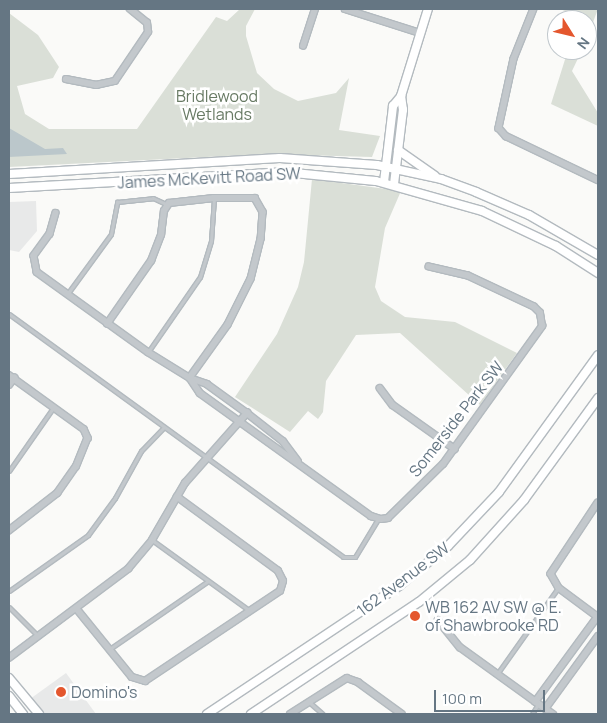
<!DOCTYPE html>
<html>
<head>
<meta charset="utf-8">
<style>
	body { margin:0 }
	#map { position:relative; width:607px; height:723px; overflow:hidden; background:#fafaf8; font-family:Manrope,sans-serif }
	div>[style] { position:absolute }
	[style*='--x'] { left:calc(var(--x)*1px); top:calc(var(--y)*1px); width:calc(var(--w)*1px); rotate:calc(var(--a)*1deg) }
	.built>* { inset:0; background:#e8e9e9 }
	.green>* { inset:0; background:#dadfd7 }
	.water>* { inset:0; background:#bbc7cb }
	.roads { filter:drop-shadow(1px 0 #b3babf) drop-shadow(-1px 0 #b3babf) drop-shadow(0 1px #b3babf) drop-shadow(0 -1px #b3babf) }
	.lane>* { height:3px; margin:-1.5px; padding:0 1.5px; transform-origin:1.5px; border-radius:1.5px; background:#c3c8cc }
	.street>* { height:5.5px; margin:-2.75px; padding:0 2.75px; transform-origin:2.75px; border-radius:2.75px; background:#c3c8cc }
	.secondary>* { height:8px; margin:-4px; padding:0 4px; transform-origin:4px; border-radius:4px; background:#fff }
	.dots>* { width:14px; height:14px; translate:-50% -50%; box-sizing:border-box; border:2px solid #fff; border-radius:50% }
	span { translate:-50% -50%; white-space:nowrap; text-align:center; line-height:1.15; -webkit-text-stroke:5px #fff; paint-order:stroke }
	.park-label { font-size:16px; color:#687a64 }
	.street-label { font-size:16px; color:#657683 }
	.poi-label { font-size:16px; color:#657683 }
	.left { translate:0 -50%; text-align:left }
	.frame { position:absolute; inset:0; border:10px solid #657683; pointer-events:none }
	.north { position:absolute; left:547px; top:10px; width:50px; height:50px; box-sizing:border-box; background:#fff; border:1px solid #c1c8cd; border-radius:50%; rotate:126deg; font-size:14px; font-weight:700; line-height:20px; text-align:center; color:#657683 }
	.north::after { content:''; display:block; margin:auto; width:18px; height:22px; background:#e4572e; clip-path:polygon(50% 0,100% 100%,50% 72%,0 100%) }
	.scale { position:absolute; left:434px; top:690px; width:111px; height:22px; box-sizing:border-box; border:2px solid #657683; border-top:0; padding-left:6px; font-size:15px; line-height:18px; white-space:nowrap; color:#657683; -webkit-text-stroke:4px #fff; paint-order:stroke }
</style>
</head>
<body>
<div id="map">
	<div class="built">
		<div style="clip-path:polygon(36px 201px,37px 231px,19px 252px,9px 250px,9px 202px)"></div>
		<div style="clip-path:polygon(66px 673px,96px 714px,42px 714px,30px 699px)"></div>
	</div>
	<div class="green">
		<div style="clip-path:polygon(240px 9px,255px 9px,246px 26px,246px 36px,257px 73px,274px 89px,298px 101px,336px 93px,349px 78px,339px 130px,380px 136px,372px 157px,265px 154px,9px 167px,9px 13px,38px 35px,59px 67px,53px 78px,17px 86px,25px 114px,49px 129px,137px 129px,216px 17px,227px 21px)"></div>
		<div style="clip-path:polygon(560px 9px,598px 9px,587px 38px,587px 20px)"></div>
		<div style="clip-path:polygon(568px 50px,582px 50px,572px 71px,598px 113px,598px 126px,551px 104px)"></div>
		<div style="clip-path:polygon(312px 179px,401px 191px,385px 228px,375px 287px,381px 301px,405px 317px,455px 322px,517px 353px,480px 405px,400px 333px,356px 335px,326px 381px,323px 412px,318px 419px,308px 411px,290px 432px,235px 397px,277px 334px,298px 287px,304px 262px)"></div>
	</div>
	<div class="water">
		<div style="clip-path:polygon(9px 128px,45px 149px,63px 148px,67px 154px,9px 157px)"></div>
	</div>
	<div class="roads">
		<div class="lane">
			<div style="--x:68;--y:293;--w:73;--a:-53.9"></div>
			<div style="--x:111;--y:234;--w:33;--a:-79"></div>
			<div style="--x:117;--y:202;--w:36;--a:-6"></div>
			<div style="--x:153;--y:198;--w:17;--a:25"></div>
			<div style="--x:9;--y:314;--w:413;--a:36"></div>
			<div style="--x:343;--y:557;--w:12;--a:0"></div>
			<div style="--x:355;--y:557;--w:44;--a:-58.8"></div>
			<div style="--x:148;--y:352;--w:91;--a:-55.3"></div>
			<div style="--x:200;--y:277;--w:38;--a:-73"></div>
			<div style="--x:211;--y:241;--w:43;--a:-86"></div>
			<div style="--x:9;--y:471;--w:77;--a:-55.1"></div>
			<div style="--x:152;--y:540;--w:121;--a:35.9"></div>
			<div style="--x:9;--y:591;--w:97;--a:-35.3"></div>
			<div style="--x:88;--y:535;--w:46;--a:-53.9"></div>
			<div style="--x:115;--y:498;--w:54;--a:-61"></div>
			<div style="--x:141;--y:451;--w:33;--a:-46"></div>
			<div style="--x:9;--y:607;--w:40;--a:45"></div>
			<div style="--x:111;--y:648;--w:118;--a:-34.6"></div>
			<div style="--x:497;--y:674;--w:105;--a:-54.7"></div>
			<div style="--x:309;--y:702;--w:18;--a:41"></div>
			<div style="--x:532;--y:714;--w:12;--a:-59"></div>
		</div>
		<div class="street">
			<div style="--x:345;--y:9;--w:79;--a:17.7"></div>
			<div style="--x:534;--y:9;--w:54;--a:111.8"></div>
			<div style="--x:514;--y:59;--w:71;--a:102.3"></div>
			<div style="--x:499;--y:128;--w:11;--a:49"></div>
			<div style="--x:506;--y:136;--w:102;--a:25.6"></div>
			<div style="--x:303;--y:46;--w:39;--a:-72"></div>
			<div style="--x:66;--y:79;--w:31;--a:11"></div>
			<div style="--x:96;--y:85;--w:19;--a:-12"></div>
			<div style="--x:115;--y:81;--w:59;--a:-56"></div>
			<div style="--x:148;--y:32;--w:9;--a:-96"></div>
			<div style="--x:147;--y:23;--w:22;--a:-141"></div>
			<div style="--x:56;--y:213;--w:22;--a:106"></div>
			<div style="--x:50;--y:234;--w:27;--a:126"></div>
			<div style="--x:34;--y:256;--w:16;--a:79"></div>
			<div style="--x:37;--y:272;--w:137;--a:35.8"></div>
			<div style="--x:148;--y:352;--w:49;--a:31.8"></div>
			<div style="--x:190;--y:378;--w:18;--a:19"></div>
			<div style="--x:207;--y:384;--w:49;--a:35.9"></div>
			<div style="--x:247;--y:413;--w:46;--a:37.9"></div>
			<div style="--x:283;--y:441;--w:25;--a:53"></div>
			<div style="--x:107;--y:324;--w:77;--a:-55.1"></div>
			<div style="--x:151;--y:261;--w:28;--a:-69"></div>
			<div style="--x:161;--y:235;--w:24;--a:-83"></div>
			<div style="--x:164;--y:211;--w:9;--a:-58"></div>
			<div style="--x:169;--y:203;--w:45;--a:-6.3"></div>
			<div style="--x:214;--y:198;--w:41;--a:0"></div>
			<div style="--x:255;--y:198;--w:16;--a:60"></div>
			<div style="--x:263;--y:212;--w:27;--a:94"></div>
			<div style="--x:261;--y:239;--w:41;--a:104"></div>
			<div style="--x:251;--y:279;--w:51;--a:116.6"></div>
			<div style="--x:228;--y:325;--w:65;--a:125.6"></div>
			<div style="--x:9;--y:375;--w:92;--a:35.8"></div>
			<div style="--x:84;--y:429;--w:10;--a:66"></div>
			<div style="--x:88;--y:438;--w:31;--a:112"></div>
			<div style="--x:76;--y:467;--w:32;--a:125"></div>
			<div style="--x:58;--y:493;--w:62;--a:142.2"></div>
			<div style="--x:190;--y:378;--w:18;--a:56"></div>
			<div style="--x:200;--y:393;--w:211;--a:35.7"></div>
			<div style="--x:371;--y:516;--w:10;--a:17"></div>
			<div style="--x:381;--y:519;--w:7;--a:-8"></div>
			<div style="--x:388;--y:518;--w:77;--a:-44.5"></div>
			<div style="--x:443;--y:464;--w:170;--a:-54.3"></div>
			<div style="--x:542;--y:326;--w:13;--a:-99"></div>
			<div style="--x:540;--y:313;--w:8;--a:-135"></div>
			<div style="--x:534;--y:307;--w:73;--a:-154.8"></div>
			<div style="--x:468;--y:276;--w:40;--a:-167"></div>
			<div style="--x:9;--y:385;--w:9;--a:-54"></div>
			<div style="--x:380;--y:388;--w:21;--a:53"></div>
			<div style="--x:393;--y:405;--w:76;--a:35.4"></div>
			<div style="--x:598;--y:503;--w:85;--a:123.5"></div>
			<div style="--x:551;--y:574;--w:16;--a:60"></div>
			<div style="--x:559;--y:588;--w:49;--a:36.6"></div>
			<div style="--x:77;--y:609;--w:87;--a:51"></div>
			<div style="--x:132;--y:677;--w:14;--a:17"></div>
			<div style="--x:145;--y:681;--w:162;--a:-33.7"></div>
			<div style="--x:280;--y:591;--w:10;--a:-73"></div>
			<div style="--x:283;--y:581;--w:11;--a:-117"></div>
			<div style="--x:278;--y:571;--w:125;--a:-143.8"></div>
			<div style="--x:438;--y:620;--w:35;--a:51"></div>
			<div style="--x:460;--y:647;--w:115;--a:35.8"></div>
			<div style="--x:9;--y:658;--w:149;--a:-36.8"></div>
			<div style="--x:128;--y:569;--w:38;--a:-50"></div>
			<div style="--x:152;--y:540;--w:66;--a:-59.9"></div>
			<div style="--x:185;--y:483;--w:94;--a:-48.5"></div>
			<div style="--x:535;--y:702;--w:107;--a:-53.8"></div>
			<div style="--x:545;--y:709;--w:90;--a:-54"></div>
			<div style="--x:290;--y:714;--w:67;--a:-32.3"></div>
			<div style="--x:347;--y:678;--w:12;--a:20"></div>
			<div style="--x:358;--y:682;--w:54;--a:36"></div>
		</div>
		<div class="secondary">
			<div style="--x:398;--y:150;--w:45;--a:35.1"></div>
			<div style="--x:9;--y:174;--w:271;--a:-3.4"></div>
			<div style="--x:280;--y:158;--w:97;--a:4.1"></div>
			<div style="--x:377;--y:165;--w:66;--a:12.3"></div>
			<div style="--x:441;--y:179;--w:37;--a:20"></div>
			<div style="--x:476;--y:192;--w:58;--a:23.5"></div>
			<div style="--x:529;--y:215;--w:80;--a:30.1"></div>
			<div style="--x:384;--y:182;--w:77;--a:-83.2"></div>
			<div style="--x:393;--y:106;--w:13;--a:-51"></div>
			<div style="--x:394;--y:184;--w:75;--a:-83.1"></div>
			<div style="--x:403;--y:110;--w:14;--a:-98"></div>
			<div style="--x:401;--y:96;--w:91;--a:-72.8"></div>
			<div style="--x:9;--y:188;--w:275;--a:-3.3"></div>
			<div style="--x:284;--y:172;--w:92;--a:5.6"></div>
			<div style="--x:376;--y:181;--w:110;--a:15.8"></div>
			<div style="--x:482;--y:211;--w:82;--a:25.3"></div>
			<div style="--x:556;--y:246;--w:50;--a:32.7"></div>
			<div style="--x:9;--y:678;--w:47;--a:50.2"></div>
			<div style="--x:9;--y:696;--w:23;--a:52"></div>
			<div style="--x:207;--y:714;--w:231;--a:-33.7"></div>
			<div style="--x:399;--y:586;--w:63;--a:-39.2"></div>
			<div style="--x:448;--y:546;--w:74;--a:-46.6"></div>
			<div style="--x:499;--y:492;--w:169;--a:-54.1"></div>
			<div style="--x:251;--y:714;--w:202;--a:-33.7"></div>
			<div style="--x:419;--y:602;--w:66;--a:-39.5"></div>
			<div style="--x:470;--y:560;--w:81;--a:-48"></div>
			<div style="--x:524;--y:500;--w:126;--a:-54"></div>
		</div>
	</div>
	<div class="dots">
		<div style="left:415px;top:616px;background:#e4572e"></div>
		<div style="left:61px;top:692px;background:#e4572e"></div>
	</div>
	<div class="park-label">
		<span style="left:217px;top:105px">Bridlewood<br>Wetlands</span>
	</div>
	<div class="street-label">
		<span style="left:209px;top:178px;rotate:-3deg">James McKevitt Road SW</span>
		<span style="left:456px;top:419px;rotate:-52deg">Somerside Park SW</span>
		<span style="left:403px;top:579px;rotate:-37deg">162 Avenue SW</span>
	</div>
	<div class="poi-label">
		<span class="left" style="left:425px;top:616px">WB 162 AV SW @ E.<br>of Shawbrooke RD</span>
		<span class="left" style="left:71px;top:692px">Domino's</span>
	</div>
	<div class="frame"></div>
	<div class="north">N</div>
	<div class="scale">100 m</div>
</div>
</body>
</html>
